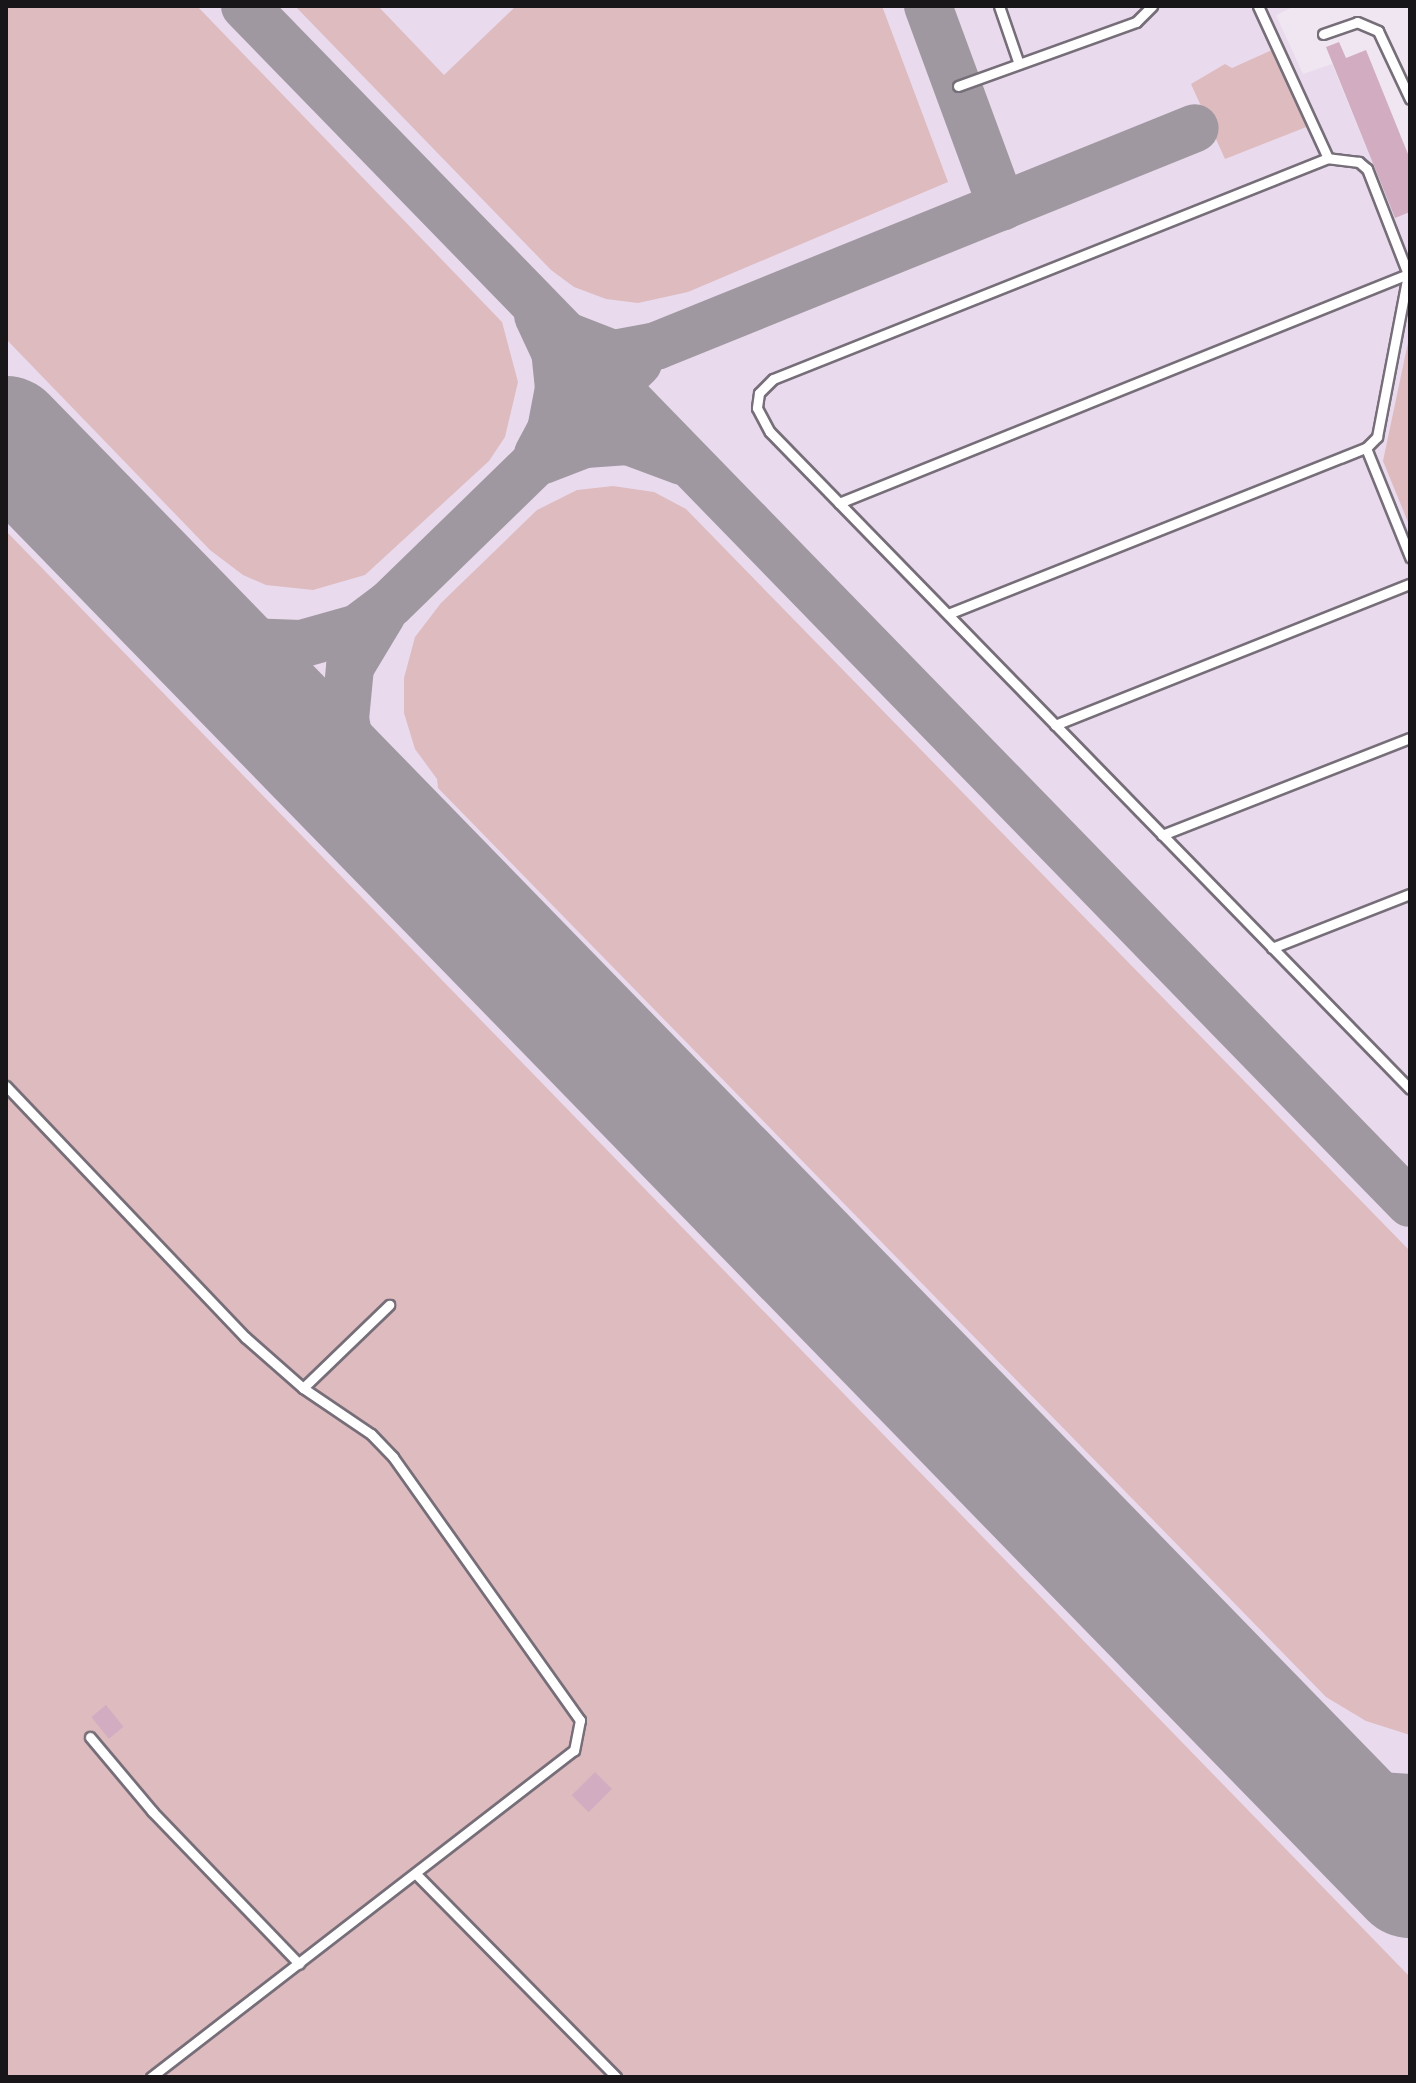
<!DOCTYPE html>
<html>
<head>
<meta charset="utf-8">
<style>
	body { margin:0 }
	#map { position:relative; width:1416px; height:2083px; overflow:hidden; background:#efe6f1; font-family:"Times New Roman",serif }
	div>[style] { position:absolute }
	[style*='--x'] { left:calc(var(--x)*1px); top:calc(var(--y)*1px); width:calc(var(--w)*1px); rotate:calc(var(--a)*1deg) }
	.built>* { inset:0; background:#e9dbed }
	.green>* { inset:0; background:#debbbf }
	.taxiway>* { height:48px; margin:-24px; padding:0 24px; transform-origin:24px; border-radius:24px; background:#a098a1 }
	.runway>* { height:120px; margin:-60px; padding:0 60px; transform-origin:60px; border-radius:60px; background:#a098a1 }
	.building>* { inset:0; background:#d2adc2; transform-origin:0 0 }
	.roads { filter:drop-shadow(2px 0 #766e78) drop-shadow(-2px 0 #766e78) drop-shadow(0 2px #766e78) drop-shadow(0 -2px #766e78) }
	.service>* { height:9px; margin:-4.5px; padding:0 4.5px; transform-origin:4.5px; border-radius:4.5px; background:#fff }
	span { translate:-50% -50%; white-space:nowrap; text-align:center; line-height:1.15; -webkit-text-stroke:6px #efe6f1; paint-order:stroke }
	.frame { position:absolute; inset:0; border:8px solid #19161a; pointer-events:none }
</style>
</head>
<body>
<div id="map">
	<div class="built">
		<div style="clip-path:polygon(6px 6px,1295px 6px,1276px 15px,1303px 74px,1332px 64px,1395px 217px,1410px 212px,1410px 2077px,6px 2077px)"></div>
	</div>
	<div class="green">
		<div style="clip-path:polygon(6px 6px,197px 6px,502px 322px,518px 382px,505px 437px,489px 461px,365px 575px,313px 590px,266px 585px,243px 575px,210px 550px,6px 339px)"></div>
		<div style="clip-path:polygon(295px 6px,378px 6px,444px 75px,516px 6px,882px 6px,948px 182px,688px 292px,638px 303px,606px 299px,574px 287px,551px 270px)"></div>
		<div style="clip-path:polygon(1274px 49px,1309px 126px,1225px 159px,1191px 84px,1225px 64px,1232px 68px)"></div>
		<div style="clip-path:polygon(1410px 333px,1410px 527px,1383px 461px)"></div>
		<div style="clip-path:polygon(613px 486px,654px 492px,686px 509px,1410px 1251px,1410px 1735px,1366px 1721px,1326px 1697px,438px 788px,437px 779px,415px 749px,404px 713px,404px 678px,415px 637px,441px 603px,537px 510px,577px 490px)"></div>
		<div style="clip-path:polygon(6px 531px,1410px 1977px,1410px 2077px,6px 2077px)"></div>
	</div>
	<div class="taxiway">
		<div style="--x:245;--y:6;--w:1670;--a:45.78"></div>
		<div style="--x:928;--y:6;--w:214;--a:69.8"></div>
		<div style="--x:567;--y:336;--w:49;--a:21.4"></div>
		<div style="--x:613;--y:354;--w:44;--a:-10.5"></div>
		<div style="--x:656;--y:346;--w:581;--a:-22.02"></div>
		<div style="--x:6;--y:442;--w:22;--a:34"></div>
		<div style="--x:538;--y:454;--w:27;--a:-62"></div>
		<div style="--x:551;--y:430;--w:43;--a:-79.2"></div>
		<div style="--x:559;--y:388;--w:36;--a:-96"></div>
		<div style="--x:555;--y:352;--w:40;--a:-115"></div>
		<div style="--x:543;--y:460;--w:45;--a:-20.9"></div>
		<div style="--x:585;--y:444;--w:43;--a:-4"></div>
		<div style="--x:628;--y:441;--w:58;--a:20.3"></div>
		<div style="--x:161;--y:595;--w:72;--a:32.6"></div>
		<div style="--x:222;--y:634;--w:26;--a:18"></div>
		<div style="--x:247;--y:642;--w:54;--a:2.1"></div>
		<div style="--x:301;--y:644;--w:59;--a:-15.7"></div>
		<div style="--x:358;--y:628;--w:40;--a:-37"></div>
		<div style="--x:390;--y:604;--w:346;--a:-44.2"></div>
		<div style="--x:379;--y:819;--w:40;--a:-122"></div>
		<div style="--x:358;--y:785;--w:67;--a:-101.1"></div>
		<div style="--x:345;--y:719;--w:52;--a:-84.5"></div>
		<div style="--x:350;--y:667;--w:62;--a:-58.9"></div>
		<div style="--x:1297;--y:1762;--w:61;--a:31.6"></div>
		<div style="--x:1349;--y:1794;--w:61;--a:3.8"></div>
	</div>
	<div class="runway">
		<div style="--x:6;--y:436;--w:2013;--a:45.76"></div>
	</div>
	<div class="building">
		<div style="clip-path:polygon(1339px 42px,1346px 58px,1366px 50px,1410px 159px,1410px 212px,1395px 218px,1326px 47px)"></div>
		<div style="left:106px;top:1705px;width:28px;height:19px;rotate:51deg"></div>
		<div style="left:595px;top:1772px;width:24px;height:33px;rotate:45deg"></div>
	</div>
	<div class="roads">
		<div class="service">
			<div style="--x:999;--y:6;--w:61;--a:71"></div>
			<div style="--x:1258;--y:6;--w:167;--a:65.3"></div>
			<div style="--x:1323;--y:34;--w:36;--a:-19"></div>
			<div style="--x:1357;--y:22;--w:23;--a:23"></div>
			<div style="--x:1378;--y:31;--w:75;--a:64.8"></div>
			<div style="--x:958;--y:86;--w:189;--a:-19.8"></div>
			<div style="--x:1136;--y:22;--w:23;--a:-45"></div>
			<div style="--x:1366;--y:448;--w:118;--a:68"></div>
			<div style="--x:839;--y:503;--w:613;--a:-21.92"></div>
			<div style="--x:948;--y:614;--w:450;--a:-21.7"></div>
			<div style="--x:1366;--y:448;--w:16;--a:-45"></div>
			<div style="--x:1377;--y:437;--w:166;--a:-79.2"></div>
			<div style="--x:1408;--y:274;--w:113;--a:-111.3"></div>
			<div style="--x:1367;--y:169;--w:11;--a:-139"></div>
			<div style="--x:1359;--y:162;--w:31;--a:-173"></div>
			<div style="--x:1328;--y:158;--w:597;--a:158.29"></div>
			<div style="--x:773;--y:379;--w:20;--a:135"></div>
			<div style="--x:759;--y:393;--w:15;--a:98"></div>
			<div style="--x:757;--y:408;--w:27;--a:62"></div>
			<div style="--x:770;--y:432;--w:917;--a:45.75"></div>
			<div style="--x:1055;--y:725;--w:382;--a:-21.7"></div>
			<div style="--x:1162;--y:835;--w:266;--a:-21.4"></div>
			<div style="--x:1272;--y:948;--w:148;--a:-21.4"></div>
			<div style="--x:6;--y:1086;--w:347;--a:46.4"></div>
			<div style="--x:245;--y:1337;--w:77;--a:41.3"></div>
			<div style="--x:303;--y:1388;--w:82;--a:34.1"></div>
			<div style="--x:371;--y:1434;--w:32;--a:46"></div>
			<div style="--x:393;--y:1457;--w:323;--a:54.6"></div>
			<div style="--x:580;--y:1720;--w:31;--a:101"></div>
			<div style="--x:574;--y:1750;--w:535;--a:142.29"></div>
			<div style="--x:303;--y:1388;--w:120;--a:-44"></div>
			<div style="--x:90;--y:1737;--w:97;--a:50"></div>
			<div style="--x:152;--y:1811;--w:212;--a:46.1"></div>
			<div style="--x:416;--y:1874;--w:285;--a:45.4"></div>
		</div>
	</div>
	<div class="frame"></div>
</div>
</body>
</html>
